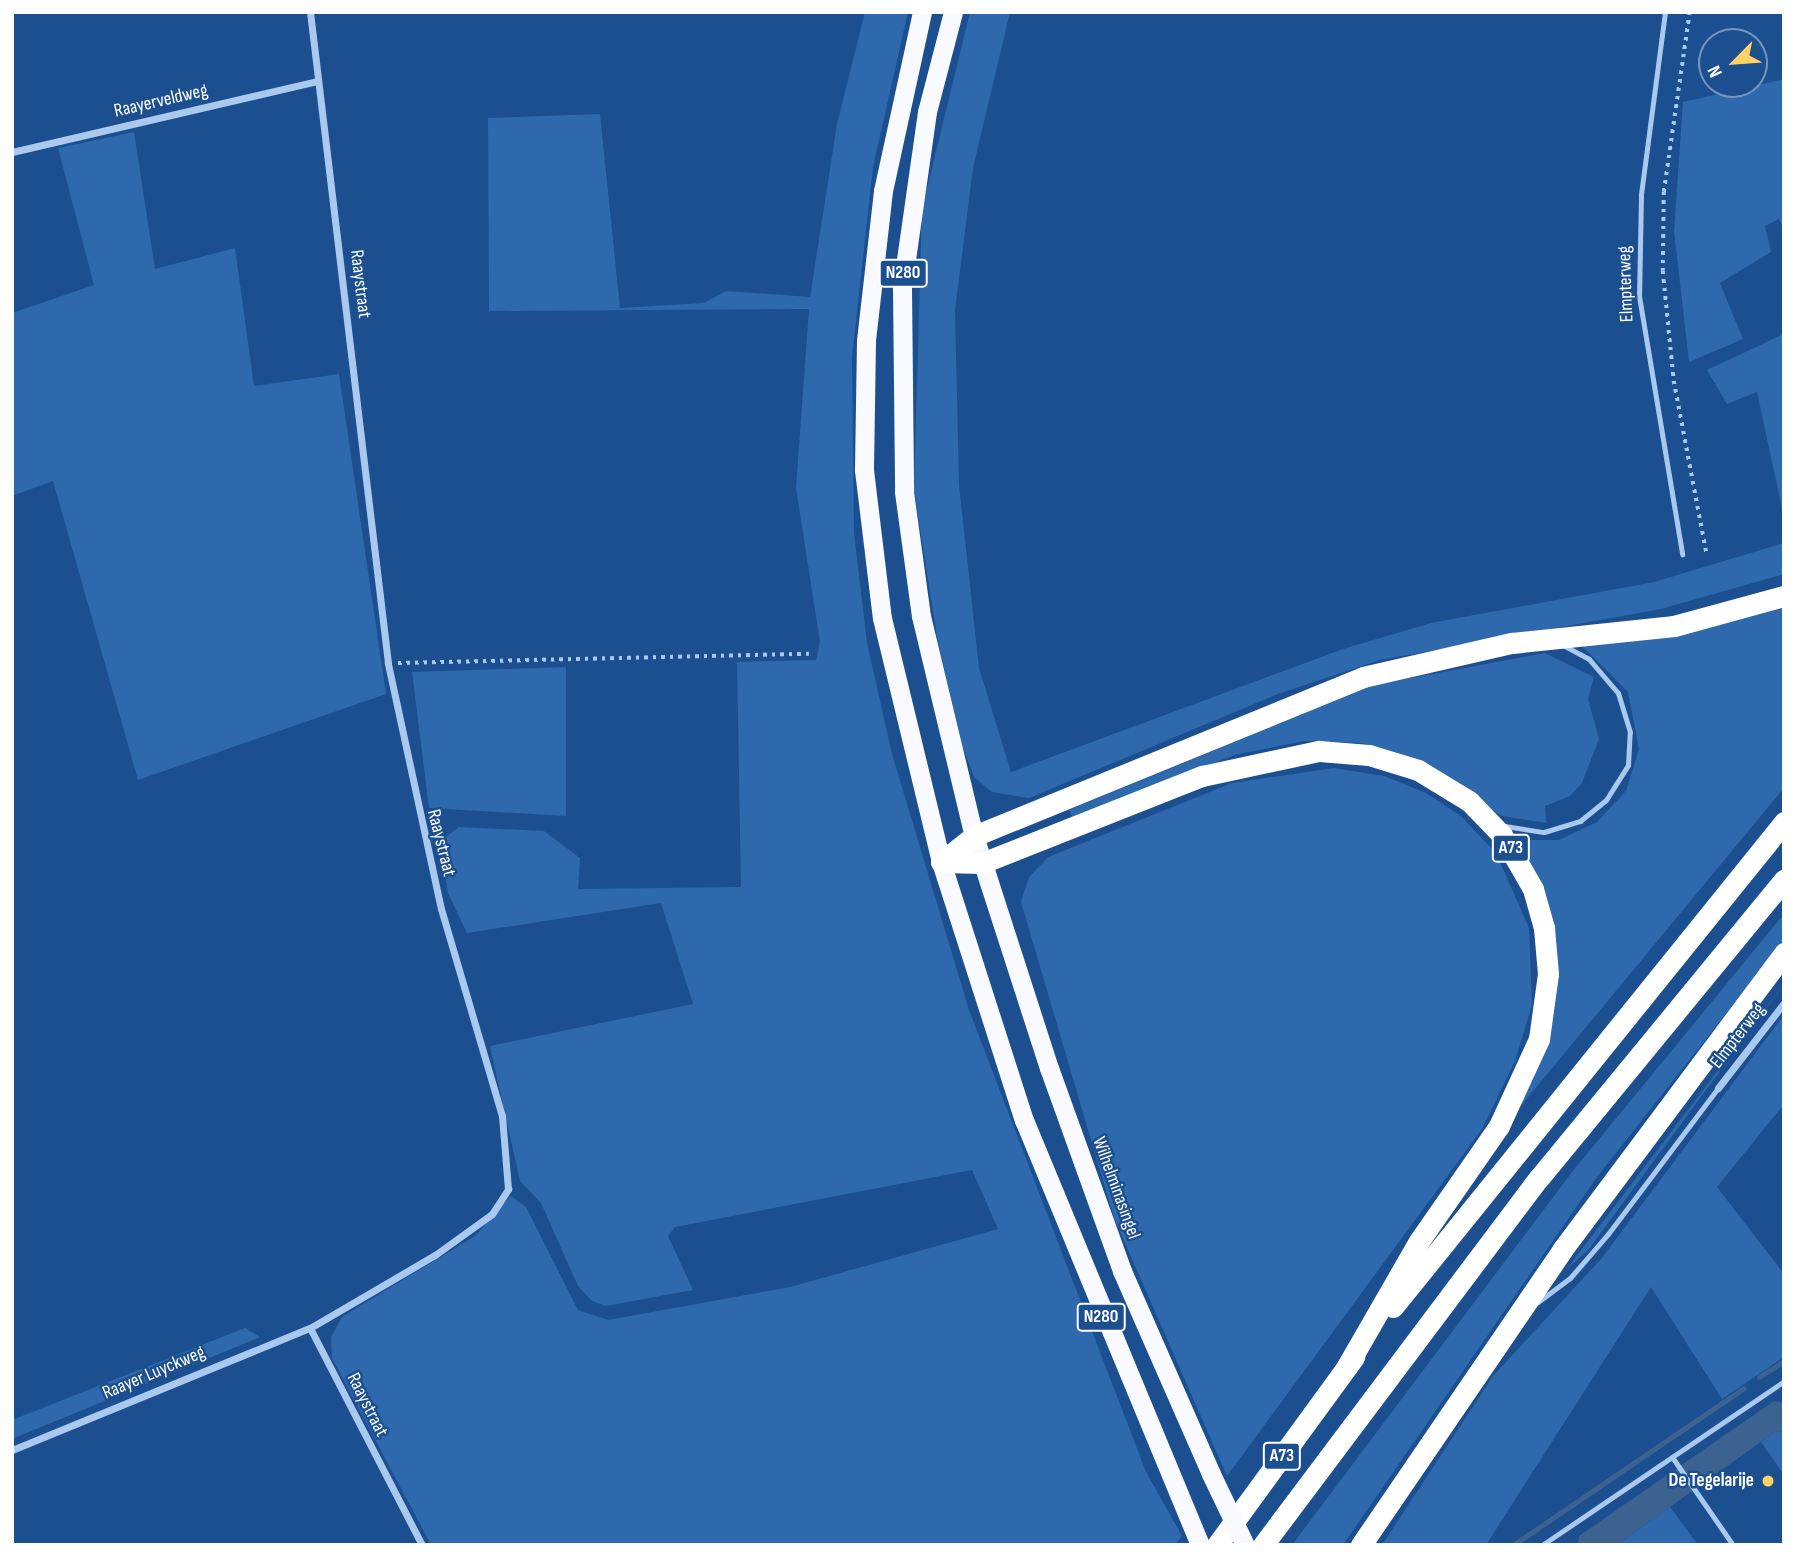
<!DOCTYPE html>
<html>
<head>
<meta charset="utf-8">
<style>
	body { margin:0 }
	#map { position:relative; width:1796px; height:1557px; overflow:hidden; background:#1b4f8f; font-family:"Sofia Sans Condensed",sans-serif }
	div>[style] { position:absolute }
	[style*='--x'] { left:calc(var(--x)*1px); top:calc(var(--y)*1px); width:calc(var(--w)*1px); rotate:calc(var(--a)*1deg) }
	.green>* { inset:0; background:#2e69ad }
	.water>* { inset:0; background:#3c6290 }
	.stream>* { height:5px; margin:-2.5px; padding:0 2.5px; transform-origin:2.5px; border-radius:2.5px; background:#3c6290 }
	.path>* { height:3.5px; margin-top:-1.75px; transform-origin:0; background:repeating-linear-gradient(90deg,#a9c9ee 0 3.5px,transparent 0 8.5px) }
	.service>* { height:5px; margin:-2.5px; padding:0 2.5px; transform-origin:2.5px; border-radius:2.5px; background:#a9c9ee }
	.minor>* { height:7px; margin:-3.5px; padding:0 3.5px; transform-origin:3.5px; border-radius:3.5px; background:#a9c9ee }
	.trunk>* { height:19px; margin:-9.5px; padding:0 9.5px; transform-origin:9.5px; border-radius:9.5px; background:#f8faff }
	.motorway>* { height:21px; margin:-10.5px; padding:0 10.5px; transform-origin:10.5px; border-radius:10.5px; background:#fff }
	.trunk-bridge>* { height:19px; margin:-9.5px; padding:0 9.5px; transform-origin:9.5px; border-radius:9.5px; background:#f8faff }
	.dots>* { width:19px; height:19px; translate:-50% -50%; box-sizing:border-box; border:4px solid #1b4f8f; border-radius:50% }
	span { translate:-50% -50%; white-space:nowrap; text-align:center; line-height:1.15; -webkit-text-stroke:5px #1b4f8f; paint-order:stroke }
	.shield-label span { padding:2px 5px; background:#1b4f8f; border:2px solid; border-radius:5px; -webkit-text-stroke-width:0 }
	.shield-label { font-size:18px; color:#fff; font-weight:700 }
	.street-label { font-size:19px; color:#fff }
	.poi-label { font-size:19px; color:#fff; font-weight:700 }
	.right { translate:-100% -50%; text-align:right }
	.frame { position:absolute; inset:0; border:14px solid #fff; pointer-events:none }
	.north { position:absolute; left:1698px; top:28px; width:70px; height:70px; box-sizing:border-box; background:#1b4f8f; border:2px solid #7695bc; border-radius:50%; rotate:245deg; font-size:19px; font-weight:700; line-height:28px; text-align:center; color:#fff }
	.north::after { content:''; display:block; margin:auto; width:24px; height:32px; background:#ffd166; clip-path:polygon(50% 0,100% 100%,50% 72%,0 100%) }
</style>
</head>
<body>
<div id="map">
	<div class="green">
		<div style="clip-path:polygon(865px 12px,908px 12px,873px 167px,852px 357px,854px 533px,867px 643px,892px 754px,969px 1010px,1146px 1472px,1182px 1536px,1175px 1545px,431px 1545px,332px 1358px,331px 1337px,342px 1317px,475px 1236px,511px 1196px,526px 1207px,578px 1310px,608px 1320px,790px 1287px,998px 1229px,972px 1170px,675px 1227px,668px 1236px,693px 1290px,606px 1306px,592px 1301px,578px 1286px,541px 1203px,520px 1181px,490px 1046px,693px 1004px,661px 903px,467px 933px,448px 893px,439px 842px,459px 827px,544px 831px,580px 858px,578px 889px,741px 887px,737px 662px,816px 660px,820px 642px,796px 488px,809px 309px,489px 311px,488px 118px,600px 114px,620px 308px,704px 303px,726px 291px,810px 297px,837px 124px)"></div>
		<div style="clip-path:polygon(970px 12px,1010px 12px,973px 168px,955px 310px,959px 485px,979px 668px,1011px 772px,1343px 649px,1431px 623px,1654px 582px,1784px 543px,1784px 574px,1661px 609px,1380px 660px,1278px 694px,1029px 798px,992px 792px,974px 777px,963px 748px,937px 637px,914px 490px,922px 209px)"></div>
		<div style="clip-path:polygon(1784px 79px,1784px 230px,1779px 219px,1765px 226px,1771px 252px,1720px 283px,1743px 339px,1689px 362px,1674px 231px,1683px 102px)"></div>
		<div style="clip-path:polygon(134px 132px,155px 269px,235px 248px,254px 386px,339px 374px,386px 694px,138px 780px,53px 481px,12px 496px,12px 313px,94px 285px,58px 148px)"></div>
		<div style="clip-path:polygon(1784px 334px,1784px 518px,1757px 392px,1727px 404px,1707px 370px)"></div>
		<div style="clip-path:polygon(1784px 604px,1784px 788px,1510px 1119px,1551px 1017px,1516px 840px,1559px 840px,1597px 822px,1626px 791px,1639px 749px,1628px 692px,1582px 646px)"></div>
		<div style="clip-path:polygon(1545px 653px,1594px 677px,1588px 699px,1599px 739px,1582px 783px,1570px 796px,1545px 806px,1546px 823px,1502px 816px,1398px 753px,1362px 743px,1304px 741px,1234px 755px,1074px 820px,1069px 810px,1374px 685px)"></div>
		<div style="clip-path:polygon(566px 667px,566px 816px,429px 808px,412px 672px)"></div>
		<div style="clip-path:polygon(1334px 768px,1384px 776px,1426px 793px,1461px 816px,1496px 853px,1529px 928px,1532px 1005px,1515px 1061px,1482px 1129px,1227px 1476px,1114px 1218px,1021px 902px,1029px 877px,1048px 857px,1232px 783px)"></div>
		<div style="clip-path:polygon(1784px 914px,1784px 940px,1597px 1177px,1343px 1545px,1292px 1545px,1572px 1172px)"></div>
		<div style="clip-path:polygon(1784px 984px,1589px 1249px,1566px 1270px,1780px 989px)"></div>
		<div style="clip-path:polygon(1784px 1015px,1784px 1104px,1717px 1187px,1784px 1274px,1784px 1357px,1722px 1399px,1651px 1287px,1486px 1545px,1382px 1545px,1493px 1376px,1601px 1259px)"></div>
		<div style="clip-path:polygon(245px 1328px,260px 1337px,12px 1439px,12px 1420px)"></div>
		<div style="clip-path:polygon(1776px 1431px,1784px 1432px,1784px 1475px,1761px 1442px)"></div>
		<div style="clip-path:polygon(1670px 1507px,1698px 1545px,1617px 1545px)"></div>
	</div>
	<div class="water">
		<div style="clip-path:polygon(1774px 1401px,1784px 1403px,1784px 1432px,1776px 1431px,1617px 1545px,1578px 1545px,1579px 1536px)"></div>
	</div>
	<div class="stream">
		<div style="--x:1759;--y:1377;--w:30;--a:-33"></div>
		<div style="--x:1513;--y:1545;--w:279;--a:-34.2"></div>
	</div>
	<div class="path">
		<div style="--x:1690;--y:12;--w:182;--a:98.2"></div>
		<div style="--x:1664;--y:192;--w:79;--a:90.7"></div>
		<div style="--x:1663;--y:271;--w:111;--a:84.3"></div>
		<div style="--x:1674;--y:381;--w:178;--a:79.3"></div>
		<div style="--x:398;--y:663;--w:411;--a:-1.3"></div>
	</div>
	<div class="service">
		<div style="--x:1665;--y:12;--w:185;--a:97.5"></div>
		<div style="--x:1641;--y:195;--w:101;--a:91.1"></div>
		<div style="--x:1639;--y:296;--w:262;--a:80.5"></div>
		<div style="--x:1505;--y:826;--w:39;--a:9"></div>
		<div style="--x:1544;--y:832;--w:38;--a:-17"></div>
		<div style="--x:1580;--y:821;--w:33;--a:-39"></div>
		<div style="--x:1606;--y:800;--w:41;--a:-57.8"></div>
		<div style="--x:1628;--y:765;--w:33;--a:-87"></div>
		<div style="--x:1630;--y:732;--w:41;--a:-107.1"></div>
		<div style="--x:1618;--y:693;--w:45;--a:-130.5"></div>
		<div style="--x:1589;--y:659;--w:30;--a:-152"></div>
		<div style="--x:1538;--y:1302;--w:40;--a:-37"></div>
		<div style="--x:1570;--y:1278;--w:58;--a:-49.2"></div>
		<div style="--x:1608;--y:1234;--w:183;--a:-53"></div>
		<div style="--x:1672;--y:1457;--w:107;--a:55.3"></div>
		<div style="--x:1542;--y:1545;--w:292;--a:-34.1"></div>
	</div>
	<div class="minor">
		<div style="--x:12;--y:152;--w:313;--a:-13.1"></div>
		<div style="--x:1718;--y:1088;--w:108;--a:-52.2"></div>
		<div style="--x:310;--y:1328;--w:244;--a:62.7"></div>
		<div style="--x:12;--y:1450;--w:322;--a:-22.3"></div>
		<div style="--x:310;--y:1328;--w:145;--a:-30.3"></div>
		<div style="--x:435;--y:1255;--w:70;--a:-35.7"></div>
		<div style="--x:492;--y:1214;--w:30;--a:-57"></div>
		<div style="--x:508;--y:1189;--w:73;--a:-94.7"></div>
		<div style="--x:502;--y:1116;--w:216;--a:-106.4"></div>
		<div style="--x:441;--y:909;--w:252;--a:-102.2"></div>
		<div style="--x:388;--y:663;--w:656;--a:-96.83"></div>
	</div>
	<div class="trunk">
		<div style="--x:922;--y:12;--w:183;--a:102.3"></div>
		<div style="--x:883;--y:191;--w:151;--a:96.5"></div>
		<div style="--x:866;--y:341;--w:129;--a:90.9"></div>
		<div style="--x:864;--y:470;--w:149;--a:83.1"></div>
		<div style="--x:882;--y:618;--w:251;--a:76.4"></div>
		<div style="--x:941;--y:862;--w:271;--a:72.2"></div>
		<div style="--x:1024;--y:1120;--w:460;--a:67.5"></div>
		<div style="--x:953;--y:12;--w:103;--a:104.6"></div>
		<div style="--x:927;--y:112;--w:178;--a:98.1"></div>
		<div style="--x:902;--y:288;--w:204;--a:89.4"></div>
		<div style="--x:904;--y:492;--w:125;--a:82.2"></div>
		<div style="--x:921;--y:616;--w:226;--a:76.5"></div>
		<div style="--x:974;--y:836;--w:244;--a:72.1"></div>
		<div style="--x:1049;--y:1068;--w:216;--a:70.2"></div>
		<div style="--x:1122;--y:1271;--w:222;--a:66.3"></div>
	</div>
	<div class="motorway">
		<div style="--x:941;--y:862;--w:41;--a:1.4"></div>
		<div style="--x:982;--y:863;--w:237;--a:-21.6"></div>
		<div style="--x:1202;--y:776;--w:120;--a:-12.1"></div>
		<div style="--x:1319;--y:751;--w:50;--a:4.6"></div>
		<div style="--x:1369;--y:755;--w:51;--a:17"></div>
		<div style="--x:1418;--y:770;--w:60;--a:31.3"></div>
		<div style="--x:1469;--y:801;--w:47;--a:45.9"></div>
		<div style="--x:1502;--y:835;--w:62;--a:60.1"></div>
		<div style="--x:1533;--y:889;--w:41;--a:74.2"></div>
		<div style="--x:1544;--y:928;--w:46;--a:85"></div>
		<div style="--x:1548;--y:974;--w:66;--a:97.9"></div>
		<div style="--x:1539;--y:1039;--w:96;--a:114.7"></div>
		<div style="--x:1499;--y:1126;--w:140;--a:124.8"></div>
		<div style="--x:1419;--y:1241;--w:146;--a:119.9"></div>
		<div style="--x:941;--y:862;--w:42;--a:-38.2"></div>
		<div style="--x:974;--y:836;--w:420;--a:-22.2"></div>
		<div style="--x:1363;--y:677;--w:153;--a:-12.9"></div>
		<div style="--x:1512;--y:643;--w:163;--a:-6"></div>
		<div style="--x:1674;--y:626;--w:114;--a:-15.3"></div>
		<div style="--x:1393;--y:1307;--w:623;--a:-51.12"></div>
		<div style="--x:1217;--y:1545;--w:233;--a:-53.9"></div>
		<div style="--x:1263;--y:1545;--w:459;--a:-53.1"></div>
		<div style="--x:1539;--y:1178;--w:386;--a:-50.6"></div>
		<div style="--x:1361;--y:1545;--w:357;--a:-55.7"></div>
		<div style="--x:1562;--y:1250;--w:371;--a:-53.2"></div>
	</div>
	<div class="trunk-bridge">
		<div style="--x:1211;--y:1474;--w:79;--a:64.4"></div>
	</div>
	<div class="dots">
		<div style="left:1768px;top:1481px;background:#ffd166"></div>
	</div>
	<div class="shield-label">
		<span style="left:903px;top:273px">N280</span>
		<span style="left:1511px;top:848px">A73</span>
		<span style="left:1101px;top:1317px">N280</span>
		<span style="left:1282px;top:1456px">A73</span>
	</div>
	<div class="street-label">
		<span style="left:161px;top:101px;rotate:-13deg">Raayerveldweg</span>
		<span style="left:360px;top:284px;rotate:83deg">Raaystraat</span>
		<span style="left:1626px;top:284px;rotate:-92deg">Elmpterweg</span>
		<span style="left:441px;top:843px;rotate:76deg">Raaystraat</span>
		<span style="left:1738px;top:1036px;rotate:-52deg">Elmpterweg</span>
		<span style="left:1116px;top:1188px;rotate:70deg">Wilhelminasingel</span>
		<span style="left:154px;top:1373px;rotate:-23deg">Raayer Luyckweg</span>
		<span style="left:367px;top:1405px;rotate:63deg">Raaystraat</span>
	</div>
	<div class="poi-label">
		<span class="right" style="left:1754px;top:1481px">De Tegelarije</span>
	</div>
	<div class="frame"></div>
	<div class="north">N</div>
</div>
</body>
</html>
